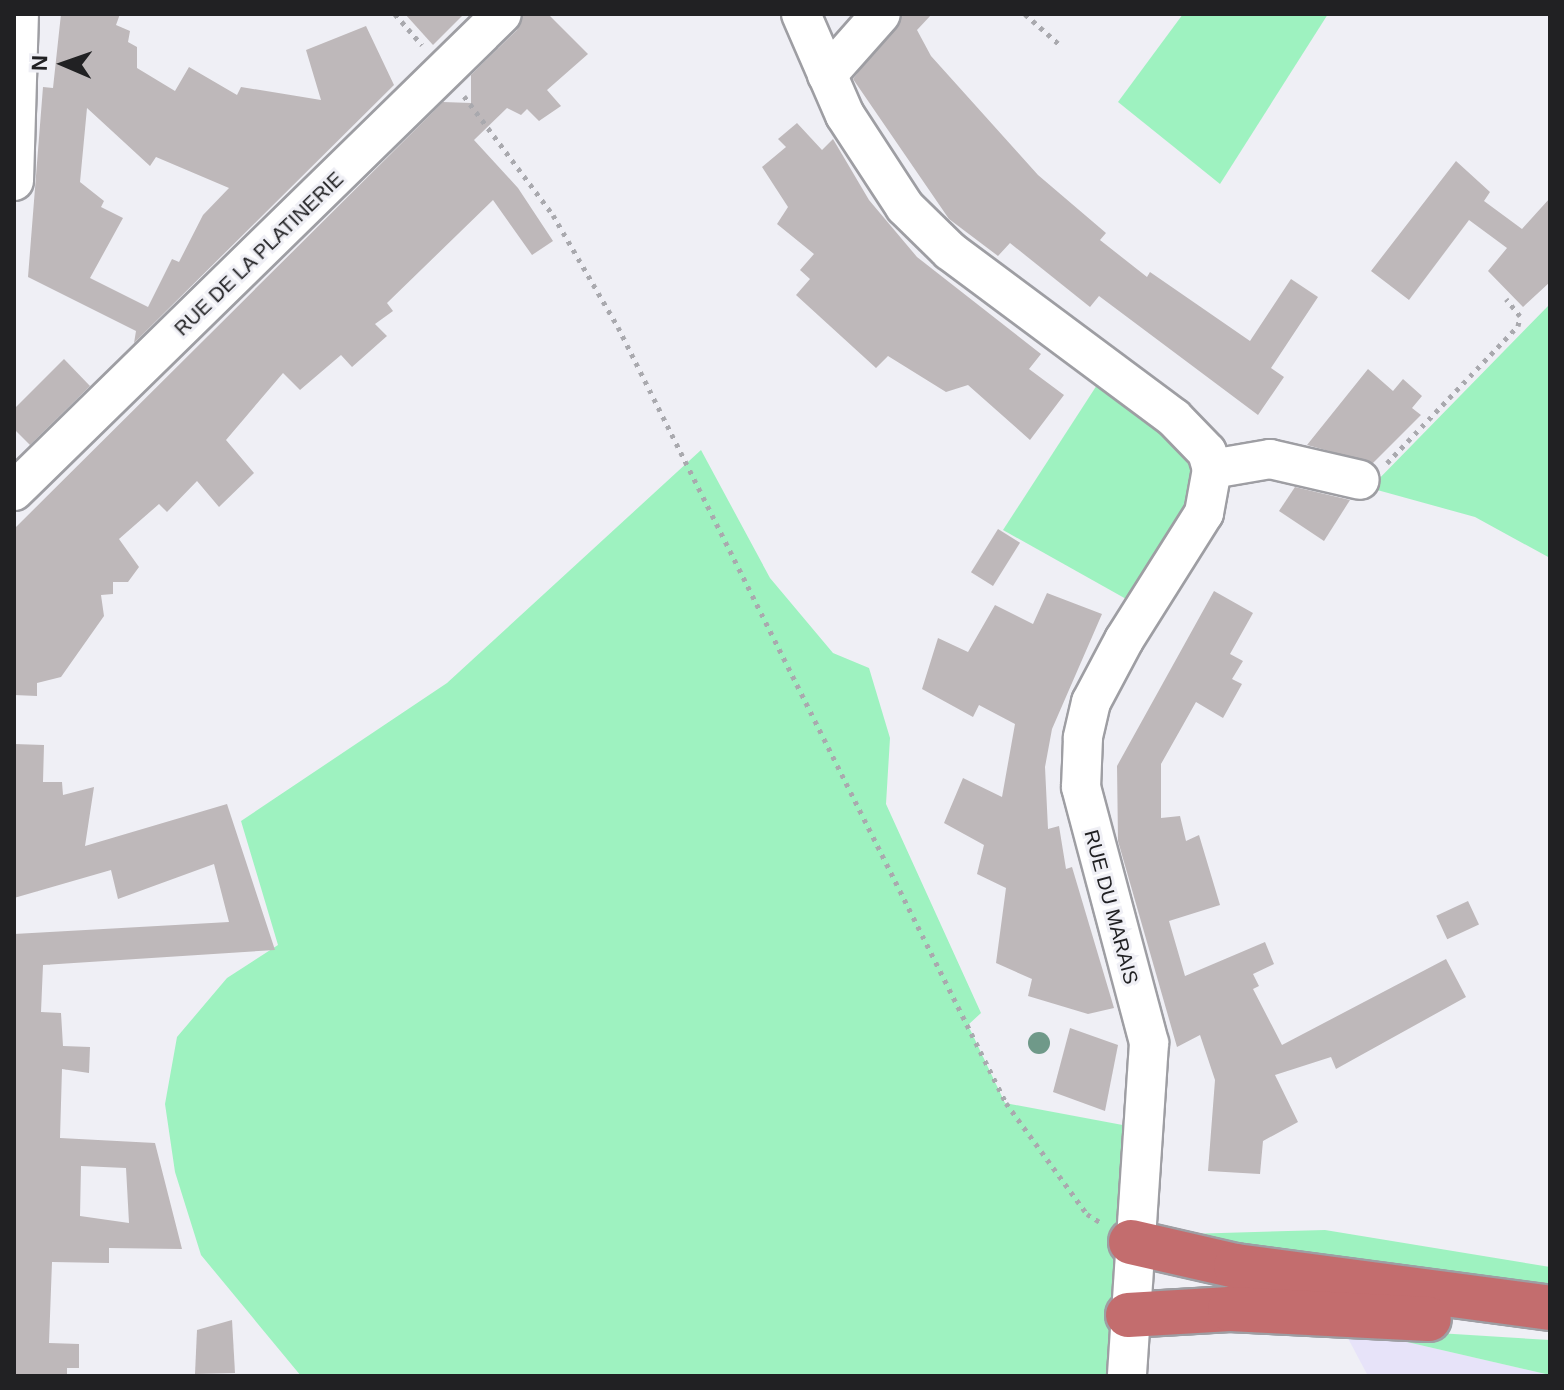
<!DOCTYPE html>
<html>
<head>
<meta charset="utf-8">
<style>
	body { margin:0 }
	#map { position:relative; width:1564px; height:1390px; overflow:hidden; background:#efeff5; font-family:Arial,sans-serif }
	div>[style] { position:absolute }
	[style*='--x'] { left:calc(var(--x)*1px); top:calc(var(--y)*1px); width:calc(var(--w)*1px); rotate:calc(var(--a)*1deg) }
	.industrial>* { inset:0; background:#e7e3f9 }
	.green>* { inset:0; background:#9ef2c0 }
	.building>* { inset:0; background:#beb8ba; transform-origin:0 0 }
	.path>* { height:5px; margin-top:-2.5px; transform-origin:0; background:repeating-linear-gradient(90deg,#a9a9ae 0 4px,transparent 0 10px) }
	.roads { filter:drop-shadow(2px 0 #9e9ea3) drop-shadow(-2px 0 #9e9ea3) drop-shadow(0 2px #9e9ea3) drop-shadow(0 -2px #9e9ea3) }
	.minor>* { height:38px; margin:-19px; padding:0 19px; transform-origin:19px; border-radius:19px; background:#fff }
	.highway>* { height:44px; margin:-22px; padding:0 22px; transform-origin:22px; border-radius:22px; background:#c36d6e }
	.trees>* { width:22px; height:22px; margin:-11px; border-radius:50%; background:#6f9989 }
	span { translate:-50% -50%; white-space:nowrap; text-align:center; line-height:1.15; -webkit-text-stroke:6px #efeff5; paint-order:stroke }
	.street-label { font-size:20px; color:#212123 }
	.frame { position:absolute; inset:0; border:16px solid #212123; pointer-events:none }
	.north { position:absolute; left:24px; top:24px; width:80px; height:80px; -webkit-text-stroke:6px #efeff5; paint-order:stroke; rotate:272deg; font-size:22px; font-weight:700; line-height:32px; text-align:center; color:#212123 }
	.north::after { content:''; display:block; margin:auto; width:28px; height:36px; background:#212123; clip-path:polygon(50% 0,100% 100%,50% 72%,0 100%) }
</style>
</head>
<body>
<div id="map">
	<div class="industrial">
		<div style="clip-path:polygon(1342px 1327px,1550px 1375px,1550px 1376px,1368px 1376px)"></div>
	</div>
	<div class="green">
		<div style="clip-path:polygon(1183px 14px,1328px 14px,1220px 184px,1118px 102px)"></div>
		<div style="clip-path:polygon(1550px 304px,1550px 558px,1475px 517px,1370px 488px)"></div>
		<div style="clip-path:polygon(1108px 368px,1212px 469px,1144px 609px,1003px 530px)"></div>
		<div style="clip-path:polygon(701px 450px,770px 578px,833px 653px,869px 668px,890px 738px,886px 804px,981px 1013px,968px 1025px,1005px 1103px,1144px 1129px,1127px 1376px,301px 1376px,201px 1255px,175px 1172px,165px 1104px,177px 1037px,227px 978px,278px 945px,241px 821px,447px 683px)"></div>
		<div style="clip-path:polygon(1325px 1230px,1550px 1267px,1550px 1296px,1229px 1252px,1187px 1234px)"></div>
		<div style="clip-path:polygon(1342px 1327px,1550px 1340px,1550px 1375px)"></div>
	</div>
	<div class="building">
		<div style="clip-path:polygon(evenodd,61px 14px,120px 14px,116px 25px,130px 31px,128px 42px,137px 47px,137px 68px,175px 91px,189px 67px,237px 95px,241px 87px,321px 100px,306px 50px,366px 26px,394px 85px,134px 343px,136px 331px,28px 277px,43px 87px,53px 88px,61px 14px,87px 108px,150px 166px,156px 157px,229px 188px,203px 215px,179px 262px,172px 259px,148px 307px,90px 278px,123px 218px,101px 207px,104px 201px,80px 182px,87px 108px)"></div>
		<div style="clip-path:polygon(405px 14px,464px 14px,433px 45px)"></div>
		<div style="clip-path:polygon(523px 14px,548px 14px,588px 54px,547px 90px,561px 106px,539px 121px,527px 109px,521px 115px,507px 108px,474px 140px,518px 188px,553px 241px,532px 255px,493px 200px,387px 303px,393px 311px,375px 324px,387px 336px,352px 367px,341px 355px,300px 390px,283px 373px,226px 440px,254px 473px,219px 507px,197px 481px,167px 512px,159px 504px,119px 539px,139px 567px,128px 582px,113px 582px,113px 594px,101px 595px,104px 616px,61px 677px,37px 683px,37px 696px,14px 695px,14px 529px,443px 102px,471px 103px,471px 75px,517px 30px)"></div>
		<div style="clip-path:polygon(902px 14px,932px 14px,917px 30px,931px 56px,1038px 175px,1106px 233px,1100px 240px,1147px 277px,1150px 272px,1250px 341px,1291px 279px,1318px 297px,1271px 368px,1284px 377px,1258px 415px,1099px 296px,1090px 307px,1010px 243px,998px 256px,949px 219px,853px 79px)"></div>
		<div style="clip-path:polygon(797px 123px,822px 150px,833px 139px,869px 200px,917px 257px,1041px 354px,1029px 369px,1064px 395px,1030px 440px,968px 385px,946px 392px,888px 356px,876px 368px,796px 295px,810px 279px,800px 270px,814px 254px,777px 224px,788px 207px,762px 167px,786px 147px,778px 139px)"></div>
		<div style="clip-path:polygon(1456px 161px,1490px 192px,1484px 201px,1522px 229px,1550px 198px,1550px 282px,1523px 307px,1488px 271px,1507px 248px,1469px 220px,1409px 300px,1371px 271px)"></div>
		<div style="clip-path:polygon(64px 359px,90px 386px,30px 445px,14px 429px,14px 409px)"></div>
		<div style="clip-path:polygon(1368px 369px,1393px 391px,1403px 379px,1422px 396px,1412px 408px,1421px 415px,1373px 463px,1307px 445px)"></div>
		<div style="clip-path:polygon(1295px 487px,1350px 500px,1324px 541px,1279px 511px)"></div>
		<div style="left:998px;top:529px;width:26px;height:51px;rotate:32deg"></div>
		<div style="clip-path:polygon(1214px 591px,1253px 613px,1230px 654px,1243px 661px,1232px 679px,1242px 684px,1223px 718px,1196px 702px,1161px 764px,1161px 818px,1180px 816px,1186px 841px,1199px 835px,1220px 905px,1169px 921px,1185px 976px,1265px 942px,1274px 964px,1253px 974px,1259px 986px,1253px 989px,1282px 1045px,1446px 959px,1466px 997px,1336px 1069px,1331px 1057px,1275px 1075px,1298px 1122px,1263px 1141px,1260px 1174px,1208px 1171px,1215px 1080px,1200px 1035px,1177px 1047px,1118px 841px,1117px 766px)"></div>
		<div style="clip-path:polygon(1047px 593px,1102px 614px,1052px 729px,1045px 767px,1048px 829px,1059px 826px,1066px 869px,1072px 867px,1114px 1008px,1088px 1014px,1028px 996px,1032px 979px,996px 963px,1006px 888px,977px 874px,984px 845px,944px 823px,963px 778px,1002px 797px,1015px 724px,979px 705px,973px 717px,922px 689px,938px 638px,968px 652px,995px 605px,1033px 624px)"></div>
		<div style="clip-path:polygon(evenodd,14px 744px,44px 745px,43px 782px,62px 782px,63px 795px,94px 787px,85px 846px,227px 804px,275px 950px,43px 965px,41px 1012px,61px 1013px,63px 1046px,90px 1047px,89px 1073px,62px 1069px,60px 1138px,155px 1143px,182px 1249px,109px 1248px,109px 1263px,52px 1262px,49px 1343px,79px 1344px,79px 1368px,67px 1368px,67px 1376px,14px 1376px,14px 934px,229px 922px,214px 864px,118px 899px,111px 870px,14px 898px,14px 744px,81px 1166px,126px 1168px,129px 1223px,80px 1216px,81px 1166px)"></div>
		<div style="left:1468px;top:901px;width:26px;height:35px;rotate:65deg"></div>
		<div style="clip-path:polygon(1070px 1028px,1118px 1045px,1105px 1111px,1053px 1092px)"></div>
		<div style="clip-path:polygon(232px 1320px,235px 1373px,195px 1374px,197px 1330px)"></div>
	</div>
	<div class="path">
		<div style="--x:395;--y:14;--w:41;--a:48.9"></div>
		<div style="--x:1025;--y:14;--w:45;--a:41.4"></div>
		<div style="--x:464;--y:96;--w:149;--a:53.2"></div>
		<div style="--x:553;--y:215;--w:129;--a:59.9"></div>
		<div style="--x:618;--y:327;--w:868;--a:63.43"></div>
		<div style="--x:1006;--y:1103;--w:137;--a:53.9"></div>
		<div style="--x:1087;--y:1214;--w:19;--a:32"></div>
		<div style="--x:1387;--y:463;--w:190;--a:-46.3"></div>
		<div style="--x:1518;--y:326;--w:10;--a:-79"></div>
		<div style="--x:1520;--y:316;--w:22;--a:-129"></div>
	</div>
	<div class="roads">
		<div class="minor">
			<div style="--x:801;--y:14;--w:110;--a:66.5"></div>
			<div style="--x:845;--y:115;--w:110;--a:56.9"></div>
			<div style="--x:905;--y:207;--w:63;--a:44.4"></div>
			<div style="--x:950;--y:251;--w:279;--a:36.7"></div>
			<div style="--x:1174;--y:418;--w:47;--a:45.9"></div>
			<div style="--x:1207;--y:452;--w:18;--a:74"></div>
			<div style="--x:1212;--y:469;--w:45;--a:100.3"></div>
			<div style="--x:1204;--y:513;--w:150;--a:122.2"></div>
			<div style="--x:1124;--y:640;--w:70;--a:118"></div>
			<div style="--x:1091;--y:702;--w:37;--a:103"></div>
			<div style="--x:1083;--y:738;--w:49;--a:92.3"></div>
			<div style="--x:1081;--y:787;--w:265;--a:75.1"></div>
			<div style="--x:1149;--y:1043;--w:334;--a:93.8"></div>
			<div style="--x:827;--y:75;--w:81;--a:-48.5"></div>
			<div style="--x:14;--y:181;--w:167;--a:-88.3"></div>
			<div style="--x:1212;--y:469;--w:59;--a:-9.8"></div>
			<div style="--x:1270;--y:459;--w:92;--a:13.1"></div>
			<div style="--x:14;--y:491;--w:682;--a:-44.35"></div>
		</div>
		<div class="highway">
			<div style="--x:1131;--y:1242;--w:108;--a:12.9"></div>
			<div style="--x:1236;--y:1266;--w:317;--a:7.6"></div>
			<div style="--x:1128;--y:1315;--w:102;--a:-3.4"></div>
			<div style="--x:1230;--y:1309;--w:199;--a:2.9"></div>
		</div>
	</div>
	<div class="trees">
		<div style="left:1039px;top:1043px"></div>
	</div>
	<div class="street-label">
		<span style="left:259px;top:254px;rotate:-44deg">RUE DE LA PLATINERIE</span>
		<span style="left:1111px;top:907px;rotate:75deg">RUE DU MARAIS</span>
	</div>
	<div class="frame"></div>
	<div class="north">N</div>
</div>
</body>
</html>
